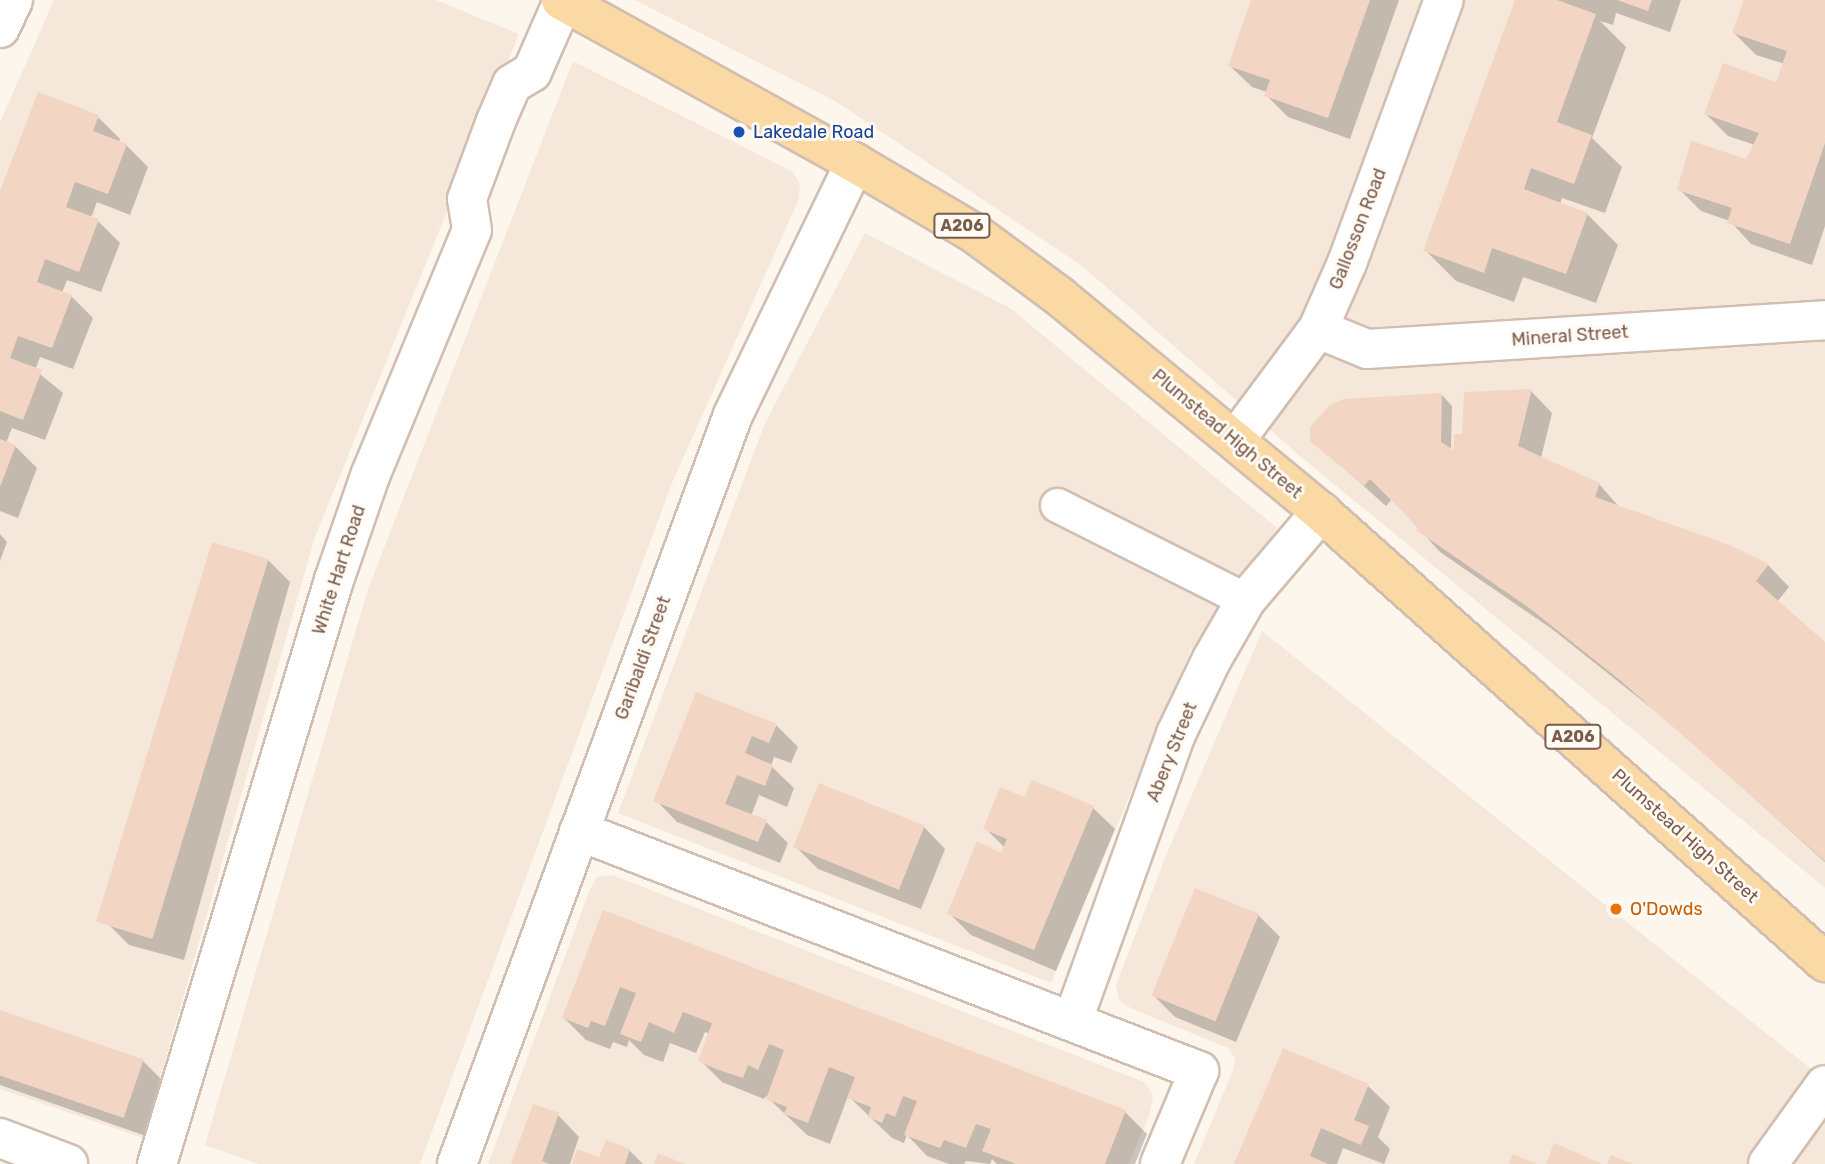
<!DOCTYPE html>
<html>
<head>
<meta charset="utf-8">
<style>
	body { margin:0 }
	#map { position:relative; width:1825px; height:1164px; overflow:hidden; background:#fdf6ec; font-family:Rubik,sans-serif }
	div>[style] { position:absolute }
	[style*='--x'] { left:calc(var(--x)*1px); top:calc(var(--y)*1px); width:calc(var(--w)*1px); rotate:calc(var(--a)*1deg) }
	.residential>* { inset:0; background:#f5e8da }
	.shadow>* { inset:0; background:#0003 }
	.building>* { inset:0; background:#f3d5c3; transform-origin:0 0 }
	.roads { filter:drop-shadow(2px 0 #d1beb0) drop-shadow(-2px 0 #d1beb0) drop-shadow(0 2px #d1beb0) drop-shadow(0 -2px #d1beb0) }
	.service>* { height:33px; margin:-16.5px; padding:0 16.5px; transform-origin:16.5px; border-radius:16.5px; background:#fff }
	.minor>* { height:38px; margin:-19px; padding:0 19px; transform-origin:19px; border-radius:19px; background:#fff }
	.primary>* { height:38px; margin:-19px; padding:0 19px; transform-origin:19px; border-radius:19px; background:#fbd9a5 }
	.dots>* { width:19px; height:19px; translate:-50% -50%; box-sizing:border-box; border:4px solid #fffaf3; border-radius:50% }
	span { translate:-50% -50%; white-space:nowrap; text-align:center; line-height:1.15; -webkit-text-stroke:6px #fffaf3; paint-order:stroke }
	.shield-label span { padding:2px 5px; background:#fffaf3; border:2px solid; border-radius:5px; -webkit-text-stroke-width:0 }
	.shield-label { font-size:16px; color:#7a5c4d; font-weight:700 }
	.transit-label { font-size:18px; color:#164399 }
	.left { translate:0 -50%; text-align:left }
	.street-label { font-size:18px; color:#7a5c4d }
	.food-label { font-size:18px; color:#c56008 }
</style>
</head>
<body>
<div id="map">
	<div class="residential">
		<div style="clip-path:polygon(54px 0,436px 0,519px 34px,315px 537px,143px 1138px,0 1089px,0 122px)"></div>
		<div style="clip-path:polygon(635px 0,1825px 0,1825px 888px,1300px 456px,1082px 266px,835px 101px)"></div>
		<div style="clip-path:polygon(573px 61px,793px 172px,800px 184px,799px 199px,672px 483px,420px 1164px,258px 1164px,205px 1145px,368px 589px)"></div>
		<div style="clip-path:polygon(865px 233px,1010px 308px,1277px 528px,1191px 650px,1051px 983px,618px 813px,765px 423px)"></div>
		<div style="clip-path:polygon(1262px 631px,1825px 1080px,1825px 1164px,1194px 1164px,1233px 1070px,1235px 1058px,1228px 1048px,1132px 1009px,1119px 1000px,1116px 985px,1167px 853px)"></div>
		<div style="clip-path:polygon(612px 875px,1144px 1082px,1153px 1095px,1150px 1113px,1129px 1164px,488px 1164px,590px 889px,597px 877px)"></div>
	</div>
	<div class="shadow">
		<div style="clip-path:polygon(1253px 0,1399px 0,1350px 139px,1288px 117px,1266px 95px,1267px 92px,1252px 87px,1230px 66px)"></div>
		<div style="clip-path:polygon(1517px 0,1681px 0,1670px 32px,1616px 13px,1613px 25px,1600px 21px,1626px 47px,1592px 138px,1622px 167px,1605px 213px,1562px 198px,1560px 204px,1587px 214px,1618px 245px,1596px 303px,1523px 277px,1514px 302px,1456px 281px,1425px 250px)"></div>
		<div style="clip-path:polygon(1746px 0,1825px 0,1825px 226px,1812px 265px,1751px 244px,1730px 221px,1701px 211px,1679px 189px,1746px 161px,1755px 145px,1728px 136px,1706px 114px,1777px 84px,1785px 64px,1756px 55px,1734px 33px)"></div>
		<div style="clip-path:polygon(98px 117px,120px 139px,119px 142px,126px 145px,148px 167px,130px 215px,97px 202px,91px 218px,98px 221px,120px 243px,101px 292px,67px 280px,62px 293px,71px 296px,93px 318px,73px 369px,40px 357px,35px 370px,63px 393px,45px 440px,12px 428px,6px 443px,15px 446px,37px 468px,18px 518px,0 511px,0 196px)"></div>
		<div style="clip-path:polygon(1531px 391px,1552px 413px,1541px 458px,1599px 484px,1620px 508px,1768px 565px,1789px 587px,1777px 602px,1825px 644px,1825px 862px,1674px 726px,1552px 629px,1440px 552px,1392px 499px,1386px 506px,1348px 472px,1442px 395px,1452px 406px,1451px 450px,1455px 453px,1464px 435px)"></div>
		<div style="clip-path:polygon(0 534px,7px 542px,0 561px)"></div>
		<div style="clip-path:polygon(268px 560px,290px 582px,184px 960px,129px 945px,107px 923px)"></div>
		<div style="clip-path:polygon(697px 695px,776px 725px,798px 747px,791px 763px,774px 757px,771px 766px,794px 788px,787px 807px,759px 795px,751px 816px,766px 822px,788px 843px,780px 863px,677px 822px,656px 800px)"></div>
		<div style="clip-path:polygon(1025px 799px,1093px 808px,1115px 829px,1056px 971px,971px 935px,949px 913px,1002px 855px,1005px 848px,985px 828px)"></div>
		<div style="clip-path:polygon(924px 827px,945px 849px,921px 909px,818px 869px,796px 847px)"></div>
		<div style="clip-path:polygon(604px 912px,1125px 1112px,1147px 1134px,1135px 1164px,997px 1164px,992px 1159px,990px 1164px,966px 1161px,964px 1164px,949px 1164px,927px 1156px,907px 1135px,904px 1143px,892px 1138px,848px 1096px,830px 1144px,807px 1135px,766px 1096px,764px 1099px,722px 1082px,700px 1060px,710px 1034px,705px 1032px,696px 1053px,670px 1043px,663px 1062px,644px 1055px,629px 1040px,627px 1047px,613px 1042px,610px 1049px,586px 1040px,564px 1018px)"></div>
		<div style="clip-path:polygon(1258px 915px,1280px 937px,1236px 1042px,1175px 1017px,1153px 995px)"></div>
		<div style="clip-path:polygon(0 1011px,143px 1061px,165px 1083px,146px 1136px,0 1085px)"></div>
		<div style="clip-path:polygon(1368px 1086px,1390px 1107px,1378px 1137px,1390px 1149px,1384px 1164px,1343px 1148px,1337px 1164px,1236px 1164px)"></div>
		<div style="clip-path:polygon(558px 1115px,579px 1137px,570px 1164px,513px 1164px)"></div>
		<div style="clip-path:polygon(629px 1150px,643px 1164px,574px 1164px,600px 1159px)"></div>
	</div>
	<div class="building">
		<div style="clip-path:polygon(1251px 0,1370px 0,1328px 118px,1264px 96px,1270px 80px,1228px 66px)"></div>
		<div style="clip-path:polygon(1515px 0,1557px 0,1596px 14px,1557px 122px,1592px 135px,1574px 184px,1531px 168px,1524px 189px,1588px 213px,1566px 274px,1492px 248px,1484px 273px,1423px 251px)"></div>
		<div style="clip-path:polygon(1617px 0,1652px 0,1648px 11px)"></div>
		<div style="clip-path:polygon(1744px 0,1825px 0,1825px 143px,1790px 244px,1727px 223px,1732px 208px,1677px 190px,1691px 141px,1746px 159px,1759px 133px,1704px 114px,1723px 63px,1776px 82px,1787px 51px,1732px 33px)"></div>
		<div style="clip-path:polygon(38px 92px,99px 115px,93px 131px,127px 144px,108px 194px,75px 182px,66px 207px,99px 219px,79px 272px,45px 259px,37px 282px,72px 295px,52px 348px,18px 336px,10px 358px,42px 370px,23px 420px,0 411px,0 191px)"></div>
		<div style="clip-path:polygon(1532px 389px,1518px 446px,1600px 483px,1595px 497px,1732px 546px,1769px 564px,1756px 581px,1825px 642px,1825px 861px,1621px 681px,1528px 607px,1416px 530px,1418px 527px,1370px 479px,1364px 486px,1310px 441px,1310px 427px,1329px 406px,1343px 399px,1442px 393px,1441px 442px,1454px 450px,1454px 434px,1462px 434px,1464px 392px)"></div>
		<div style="clip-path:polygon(0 439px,16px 445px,0 487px)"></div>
		<div style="left:212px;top:542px;width:59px;height:397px;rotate:17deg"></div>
		<div style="clip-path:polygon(696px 692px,777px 724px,769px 743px,752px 736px,745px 753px,773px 765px,765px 786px,737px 775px,725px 804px,767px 820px,758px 842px,653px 801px)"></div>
		<div style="clip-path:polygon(1032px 780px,1094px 806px,1034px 950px,947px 914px,977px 841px,1001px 853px,1007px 839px,983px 829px,1000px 787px,1024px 797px)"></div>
		<div style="left:819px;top:783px;width:114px;height:69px;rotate:22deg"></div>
		<div style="left:1195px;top:888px;width:69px;height:116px;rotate:22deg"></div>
		<div style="clip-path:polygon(603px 910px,1126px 1110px,1105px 1164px,1016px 1164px,982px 1151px,991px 1129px,976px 1124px,966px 1148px,944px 1140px,940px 1148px,904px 1135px,917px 1101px,903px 1096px,895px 1117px,886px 1113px,882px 1123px,868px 1117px,871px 1107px,847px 1098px,855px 1077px,829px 1067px,808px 1123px,784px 1114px,787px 1107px,766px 1099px,784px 1050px,769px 1044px,758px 1070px,748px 1065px,743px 1078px,716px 1069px,698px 1061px,712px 1023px,683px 1012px,674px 1033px,649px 1022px,641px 1042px,620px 1034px,636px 993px,620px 987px,605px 1026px,591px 1021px,588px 1028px,562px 1018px)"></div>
		<div style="left:0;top:1010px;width:152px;height:62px;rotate:19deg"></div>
		<div style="clip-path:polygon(1283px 1048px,1369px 1084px,1354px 1120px,1369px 1126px,1361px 1145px,1321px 1128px,1310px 1156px,1328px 1164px,1234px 1164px)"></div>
		<div style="clip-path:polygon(533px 1104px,559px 1113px,542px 1161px,549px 1164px,511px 1164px)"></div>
		<div style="clip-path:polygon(606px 1140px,630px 1149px,625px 1164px,572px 1164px,577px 1149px,599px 1157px)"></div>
		<div style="clip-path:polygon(1554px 1143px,1602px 1164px,1546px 1164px)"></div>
		<div style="clip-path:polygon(658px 1153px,685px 1164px,654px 1164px)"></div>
		<div style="clip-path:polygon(1513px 1154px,1537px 1164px,1509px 1164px)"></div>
		<div style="clip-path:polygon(1611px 1155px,1633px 1164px,1607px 1164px)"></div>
	</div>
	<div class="roads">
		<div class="service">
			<div style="--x:1057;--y:505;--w:212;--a:26.7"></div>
		</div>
		<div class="minor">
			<div style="--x:0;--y:28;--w:31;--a:-65"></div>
			<div style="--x:1318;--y:329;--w:53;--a:22.2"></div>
			<div style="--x:1367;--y:349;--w:459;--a:-3.6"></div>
			<div style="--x:1236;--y:439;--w:137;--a:-53.3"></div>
			<div style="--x:1318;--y:329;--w:72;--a:-66.3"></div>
			<div style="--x:1347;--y:263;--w:280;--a:-69.8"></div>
			<div style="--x:579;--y:831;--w:665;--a:21.16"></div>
			<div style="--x:1199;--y:1071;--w:101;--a:112.8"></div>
			<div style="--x:1073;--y:1020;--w:304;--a:-70.2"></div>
			<div style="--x:1176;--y:734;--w:83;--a:-64.4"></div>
			<div style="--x:1212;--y:659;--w:68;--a:-60"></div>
			<div style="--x:1246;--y:600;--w:116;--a:-49.6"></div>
			<div style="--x:0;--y:1138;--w:73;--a:20.9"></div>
			<div style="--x:157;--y:1164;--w:610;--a:-73.14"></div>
			<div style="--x:334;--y:580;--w:110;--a:-70.9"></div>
			<div style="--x:370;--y:476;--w:266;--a:-67.5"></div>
			<div style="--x:472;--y:230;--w:31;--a:-99"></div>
			<div style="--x:467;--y:199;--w:83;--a:-69.6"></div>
			<div style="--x:496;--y:121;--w:40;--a:-66.6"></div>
			<div style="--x:512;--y:84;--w:23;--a:-31"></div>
			<div style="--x:532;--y:72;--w:77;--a:-66.4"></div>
			<div style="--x:457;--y:1164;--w:798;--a:-69.77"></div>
			<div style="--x:733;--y:415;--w:280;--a:-64.2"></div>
			<div style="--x:1768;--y:1164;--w:97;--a:-54.2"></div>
		</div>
		<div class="primary">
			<div style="--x:561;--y:0;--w:336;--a:29"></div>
			<div style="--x:855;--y:163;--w:138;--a:30.5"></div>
			<div style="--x:974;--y:233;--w:106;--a:36.5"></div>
			<div style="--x:1059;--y:296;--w:340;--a:39.5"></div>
			<div style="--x:1321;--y:512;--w:676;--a:41.76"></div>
		</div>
	</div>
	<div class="dots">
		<div style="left:739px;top:132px;background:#1a4fb4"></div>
		<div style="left:1616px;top:909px;background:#e8710a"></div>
	</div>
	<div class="shield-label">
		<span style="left:962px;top:226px">A206</span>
		<span style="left:1573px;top:737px">A206</span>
	</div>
	<div class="transit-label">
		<span class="left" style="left:753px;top:132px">Lakedale Road</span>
	</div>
	<div class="street-label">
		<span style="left:1358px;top:229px;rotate:-69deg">Gallosson Road</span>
		<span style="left:1570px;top:336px;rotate:-4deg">Mineral Street</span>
		<span style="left:1227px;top:434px;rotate:40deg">Plumstead High Street</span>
		<span style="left:339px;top:570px;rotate:-72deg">White Hart Road</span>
		<span style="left:643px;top:658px;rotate:-70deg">Garibaldi Street</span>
		<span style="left:1172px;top:752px;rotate:-68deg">Abery Street</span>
		<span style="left:1685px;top:836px;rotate:42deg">Plumstead High Street</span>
	</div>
	<div class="food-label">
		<span class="left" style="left:1630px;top:909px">O'Dowds</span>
	</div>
</div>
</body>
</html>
